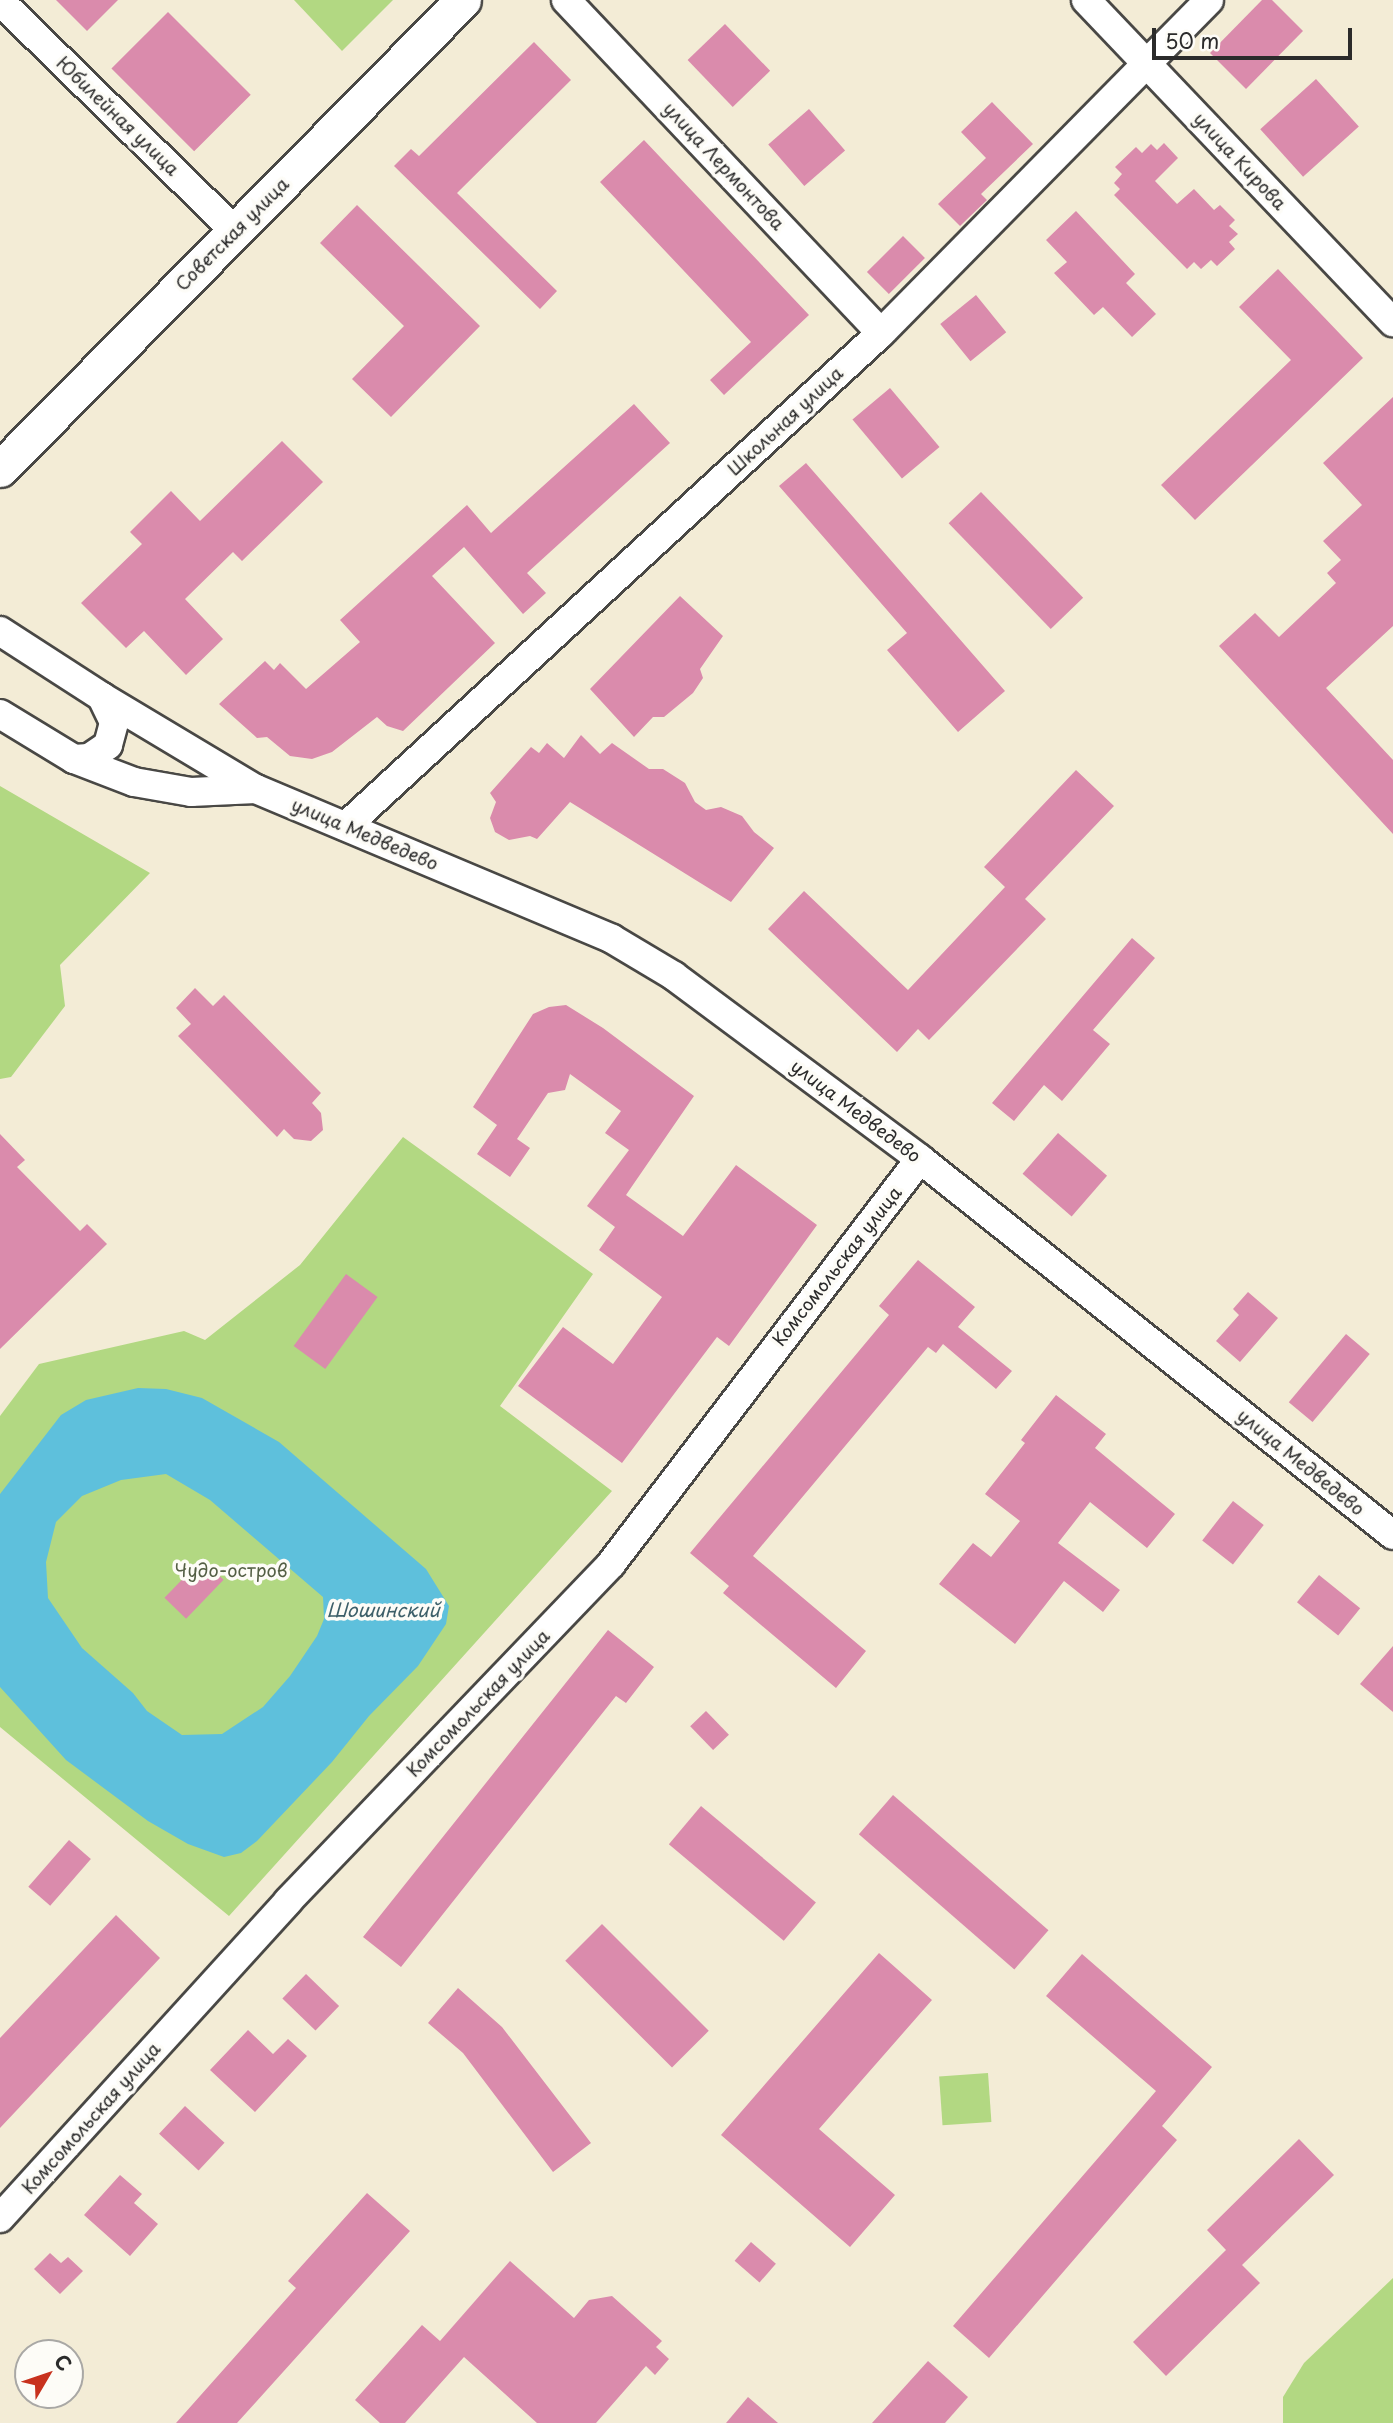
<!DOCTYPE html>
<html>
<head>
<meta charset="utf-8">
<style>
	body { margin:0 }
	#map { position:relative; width:1393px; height:2423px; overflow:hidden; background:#f3ecd6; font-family:"Playpen Sans",sans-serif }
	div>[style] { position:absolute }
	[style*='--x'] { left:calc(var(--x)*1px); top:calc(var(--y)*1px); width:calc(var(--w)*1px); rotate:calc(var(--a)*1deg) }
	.green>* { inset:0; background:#b2d882; transform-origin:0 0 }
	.water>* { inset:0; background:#5ec0dc }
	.building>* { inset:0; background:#da8bac; transform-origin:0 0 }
	.roads { filter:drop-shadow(2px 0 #494845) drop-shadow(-2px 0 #494845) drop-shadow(0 2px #494845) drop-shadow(0 -2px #494845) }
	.minor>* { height:28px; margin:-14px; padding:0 14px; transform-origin:14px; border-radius:14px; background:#fff }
	.major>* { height:35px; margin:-17.5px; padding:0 17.5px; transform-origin:17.5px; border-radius:17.5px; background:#fff }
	span { translate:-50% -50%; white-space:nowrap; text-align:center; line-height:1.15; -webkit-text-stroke:7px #fdfcf7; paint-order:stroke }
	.street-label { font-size:18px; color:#2b2b2b }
	.park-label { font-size:18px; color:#545f45 }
	.water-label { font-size:19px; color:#3d5f69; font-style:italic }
	.north { position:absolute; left:14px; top:2339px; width:70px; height:70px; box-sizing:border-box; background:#fdfcf7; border:2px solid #a9a8a5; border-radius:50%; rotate:51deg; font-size:19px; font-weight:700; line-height:28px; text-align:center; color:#2b2b2b }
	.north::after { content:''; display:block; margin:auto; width:24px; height:32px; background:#c8321e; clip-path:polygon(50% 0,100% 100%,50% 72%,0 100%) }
	.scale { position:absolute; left:1152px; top:28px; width:200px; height:32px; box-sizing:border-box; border:4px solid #2b2b2b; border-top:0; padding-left:9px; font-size:21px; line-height:24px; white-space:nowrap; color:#2b2b2b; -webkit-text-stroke:5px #fdfcf7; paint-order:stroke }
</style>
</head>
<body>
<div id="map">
	<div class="green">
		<div style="clip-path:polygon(294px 0,393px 0,342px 51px)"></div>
		<div style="clip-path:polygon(0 786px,150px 873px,60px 965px,65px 1006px,11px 1077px,0 1079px)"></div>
		<div style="clip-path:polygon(403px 1137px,593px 1274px,500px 1406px,612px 1491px,229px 1916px,0 1727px,0 1416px,39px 1364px,184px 1331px,205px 1340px,300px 1265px)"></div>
		<div style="left:988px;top:2073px;width:49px;height:49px;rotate:86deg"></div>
		<div style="clip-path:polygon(1393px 2278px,1393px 2423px,1283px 2423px,1283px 2397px,1304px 2363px)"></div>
	</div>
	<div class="water">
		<div style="clip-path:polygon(evenodd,138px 1388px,166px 1389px,202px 1398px,279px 1442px,426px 1569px,449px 1606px,446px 1624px,418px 1666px,369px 1716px,332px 1762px,257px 1841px,241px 1853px,224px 1857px,188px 1844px,148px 1821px,66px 1760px,0 1687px,0 1494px,61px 1415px,86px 1400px,138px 1388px,166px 1474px,210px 1500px,323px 1597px,324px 1619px,317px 1636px,290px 1676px,263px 1707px,222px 1734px,182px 1735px,147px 1711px,133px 1693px,82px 1648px,48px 1598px,46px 1562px,56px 1522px,82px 1496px,121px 1480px,166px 1474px)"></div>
	</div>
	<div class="building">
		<div style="clip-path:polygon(56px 0,118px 0,87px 31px)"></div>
		<div style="clip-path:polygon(1262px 0,1272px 0,1303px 31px,1246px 89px,1210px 53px)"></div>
		<div style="left:168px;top:12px;width:117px;height:80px;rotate:45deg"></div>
		<div style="left:725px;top:24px;width:65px;height:52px;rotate:46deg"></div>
		<div style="clip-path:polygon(534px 42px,571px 80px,457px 193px,557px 291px,540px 309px,394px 166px,411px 149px,419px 156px)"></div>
		<div style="left:1316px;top:79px;width:64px;height:75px;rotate:48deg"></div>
		<div style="clip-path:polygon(992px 102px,1033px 144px,981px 194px,987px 200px,960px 226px,938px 204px,986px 158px,961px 132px)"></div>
		<div style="left:809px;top:109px;width:55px;height:54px;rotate:49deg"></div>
		<div style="clip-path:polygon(644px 140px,809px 315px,724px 395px,710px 380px,751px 342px,600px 182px)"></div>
		<div style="clip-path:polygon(1164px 143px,1178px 158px,1155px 181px,1177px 204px,1194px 189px,1214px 210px,1220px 205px,1235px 220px,1229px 226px,1238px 234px,1229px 242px,1235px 249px,1217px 266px,1211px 260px,1201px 269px,1194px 262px,1187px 269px,1114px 195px,1120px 189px,1114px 183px,1122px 174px,1115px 167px,1136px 147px,1142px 153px,1151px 144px,1157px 150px)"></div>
		<div style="clip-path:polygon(357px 205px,480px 326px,391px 417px,352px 379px,404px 326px,320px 243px)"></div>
		<div style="clip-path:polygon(1076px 211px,1135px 274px,1126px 283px,1156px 314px,1132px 337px,1103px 307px,1094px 315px,1054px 273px,1067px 262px,1046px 240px)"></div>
		<div style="left:903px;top:236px;width:31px;height:51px;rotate:45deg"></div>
		<div style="clip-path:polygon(1278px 269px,1363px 358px,1195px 520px,1161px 485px,1291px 360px,1239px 307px)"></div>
		<div style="left:976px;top:295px;width:48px;height:46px;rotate:51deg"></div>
		<div style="left:890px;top:388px;width:77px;height:49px;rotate:50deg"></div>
		<div style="clip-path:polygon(1393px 397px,1393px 626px,1326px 688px,1393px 760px,1393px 834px,1219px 646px,1255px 613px,1279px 637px,1336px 583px,1327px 573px,1341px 560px,1323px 541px,1362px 505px,1323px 463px)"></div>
		<div style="clip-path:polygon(634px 404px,670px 443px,527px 573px,546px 593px,523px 614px,464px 547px,432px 576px,495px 643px,403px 731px,387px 726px,377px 717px,332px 752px,312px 759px,290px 756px,267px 737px,257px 738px,219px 704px,265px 661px,274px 670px,280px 663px,306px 689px,360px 642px,340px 620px,467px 505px,491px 533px)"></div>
		<div style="clip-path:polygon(282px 441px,323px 482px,242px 561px,233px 552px,185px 599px,223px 639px,186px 675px,144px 631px,126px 648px,81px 603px,142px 544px,130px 532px,171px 491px,200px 521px)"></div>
		<div style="clip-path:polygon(806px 463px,1005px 691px,958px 732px,887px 650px,907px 633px,779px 486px)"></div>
		<div style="left:981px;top:492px;width:147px;height:45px;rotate:46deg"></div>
		<div style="clip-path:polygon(680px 596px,723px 636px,700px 669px,703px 678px,693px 693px,664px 717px,653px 717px,634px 737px,590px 689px)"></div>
		<div style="clip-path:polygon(581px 735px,600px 754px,612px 743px,649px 769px,663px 769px,685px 783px,695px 802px,706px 810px,721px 807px,742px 816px,754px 832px,774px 848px,731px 902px,570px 802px,537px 839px,530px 836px,509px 840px,495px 832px,490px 818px,496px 802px,490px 793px,531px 747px,539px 753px,547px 743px,564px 758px)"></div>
		<div style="clip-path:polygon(1076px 770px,1114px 806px,1025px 899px,1046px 919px,929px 1040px,918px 1029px,897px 1052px,768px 929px,804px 891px,908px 990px,1005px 887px,984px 867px)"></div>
		<div style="clip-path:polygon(1132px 938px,1155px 958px,1093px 1030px,1110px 1044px,1062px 1101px,1044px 1085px,1014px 1121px,992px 1103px)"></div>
		<div style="clip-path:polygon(195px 988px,213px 1006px,224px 995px,321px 1093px,312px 1103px,321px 1113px,323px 1130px,311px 1141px,294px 1139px,284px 1129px,277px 1137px,178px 1036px,191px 1024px,176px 1008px)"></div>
		<div style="clip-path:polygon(566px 1005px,603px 1028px,694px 1096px,626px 1195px,683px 1236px,736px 1165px,817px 1225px,729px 1346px,717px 1337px,622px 1463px,518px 1386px,563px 1327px,613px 1364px,662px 1297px,599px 1250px,615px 1227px,587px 1206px,629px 1150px,605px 1133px,621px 1111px,570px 1074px,565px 1090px,548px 1093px,517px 1139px,530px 1148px,510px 1177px,477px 1154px,497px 1125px,473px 1107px,533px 1014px,549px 1007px)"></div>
		<div style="left:1058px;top:1133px;width:65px;height:54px;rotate:41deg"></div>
		<div style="clip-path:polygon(0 1134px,25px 1160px,17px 1167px,80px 1231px,87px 1224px,107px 1244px,0 1349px)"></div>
		<div style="clip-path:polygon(918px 1260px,975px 1307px,958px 1327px,1012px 1371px,996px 1389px,943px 1344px,936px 1353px,928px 1347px,753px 1556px,866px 1651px,836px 1688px,723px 1593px,729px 1586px,690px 1553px,889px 1315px,879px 1306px)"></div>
		<div style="left:346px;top:1274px;width:39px;height:89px;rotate:36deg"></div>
		<div style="clip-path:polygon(1248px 1292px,1278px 1318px,1240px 1362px,1216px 1341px,1239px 1315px,1233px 1309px)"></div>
		<div style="left:1346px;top:1334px;width:31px;height:89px;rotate:40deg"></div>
		<div style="clip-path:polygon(1056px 1395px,1106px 1434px,1095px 1448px,1175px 1514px,1147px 1548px,1090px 1502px,1058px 1543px,1120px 1590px,1103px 1612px,1064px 1581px,1015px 1644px,939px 1584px,973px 1543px,991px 1557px,1020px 1521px,985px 1494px,1025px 1443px,1021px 1440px)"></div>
		<div style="left:1233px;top:1501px;width:39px;height:50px;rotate:38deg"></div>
		<div style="left:202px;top:1559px;width:30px;height:54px;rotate:44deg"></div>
		<div style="left:1319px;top:1575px;width:53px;height:35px;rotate:39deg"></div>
		<div style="clip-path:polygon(608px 1630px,654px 1667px,626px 1703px,616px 1696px,401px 1967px,363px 1937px)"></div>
		<div style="clip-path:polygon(1393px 1646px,1393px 1712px,1360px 1684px)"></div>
		<div style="left:706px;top:1711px;width:33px;height:22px;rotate:46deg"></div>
		<div style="left:893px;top:1795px;width:206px;height:52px;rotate:41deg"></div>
		<div style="left:701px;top:1806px;width:150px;height:50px;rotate:40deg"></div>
		<div style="left:69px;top:1840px;width:29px;height:62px;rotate:41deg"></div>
		<div style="clip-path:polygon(116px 1915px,160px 1958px,0 2128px,0 2038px)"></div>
		<div style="left:602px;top:1924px;width:151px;height:52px;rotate:45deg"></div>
		<div style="clip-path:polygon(879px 1953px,932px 2000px,819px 2129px,895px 2195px,850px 2247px,721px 2135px)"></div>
		<div style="clip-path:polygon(1082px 1954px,1212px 2067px,1162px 2126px,1177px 2140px,989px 2358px,953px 2326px,1156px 2091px,1046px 1996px)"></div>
		<div style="left:306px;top:1974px;width:46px;height:34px;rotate:44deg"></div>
		<div style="clip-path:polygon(458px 1988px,502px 2027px,591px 2143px,553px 2172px,463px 2053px,428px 2023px)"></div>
		<div style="clip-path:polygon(248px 2030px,273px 2054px,288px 2039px,307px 2056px,255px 2112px,210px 2070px)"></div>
		<div style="left:185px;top:2106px;width:54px;height:38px;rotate:43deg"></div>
		<div style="clip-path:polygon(1299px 2139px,1334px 2175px,1242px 2265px,1260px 2283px,1166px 2376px,1133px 2342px,1226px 2250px,1207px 2230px)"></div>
		<div style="clip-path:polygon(120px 2175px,142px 2194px,134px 2203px,158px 2224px,130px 2256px,84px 2215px)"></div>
		<div style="clip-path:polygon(367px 2193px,410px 2231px,237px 2423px,176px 2423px,296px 2288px,288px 2281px)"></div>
		<div style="left:751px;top:2242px;width:33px;height:25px;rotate:41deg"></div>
		<div style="clip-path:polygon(50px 2253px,61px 2263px,68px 2257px,83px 2271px,60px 2294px,34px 2269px)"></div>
		<div style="clip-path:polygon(510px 2261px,574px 2318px,589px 2300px,612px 2296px,662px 2341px,656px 2347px,669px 2359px,655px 2375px,646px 2366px,596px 2423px,537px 2423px,464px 2357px,405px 2423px,380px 2423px,355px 2400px,422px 2325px,440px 2341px)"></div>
		<div style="clip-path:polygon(928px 2361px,968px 2397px,945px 2423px,872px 2423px)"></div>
		<div style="clip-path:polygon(748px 2397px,778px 2423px,726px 2423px)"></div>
	</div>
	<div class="roads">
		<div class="minor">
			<div style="--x:566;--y:0;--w:458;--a:46.6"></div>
			<div style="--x:1086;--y:0;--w:445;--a:46.4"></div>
			<div style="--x:0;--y:1;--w:329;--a:44.4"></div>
			<div style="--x:0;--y:631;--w:121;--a:32.9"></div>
			<div style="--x:102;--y:697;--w:179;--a:30.9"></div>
			<div style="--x:256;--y:789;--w:386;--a:22.8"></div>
			<div style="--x:612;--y:939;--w:72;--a:30.8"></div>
			<div style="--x:674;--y:976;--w:307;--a:36.6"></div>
			<div style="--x:920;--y:1159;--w:604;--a:38.48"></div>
			<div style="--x:0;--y:714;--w:87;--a:31.3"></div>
			<div style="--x:74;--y:759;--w:64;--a:21"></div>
			<div style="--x:134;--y:782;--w:58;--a:10"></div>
			<div style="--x:191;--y:792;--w:65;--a:-2.6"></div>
			<div style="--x:74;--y:759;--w:15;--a:-4"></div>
			<div style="--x:89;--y:758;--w:23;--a:-34"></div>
			<div style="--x:108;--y:745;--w:24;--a:-75"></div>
			<div style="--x:114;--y:722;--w:28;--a:-116"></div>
			<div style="--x:346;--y:826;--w:728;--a:-42.66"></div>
			<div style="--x:881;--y:333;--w:467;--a:-45.4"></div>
			<div style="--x:0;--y:2218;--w:428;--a:-47.7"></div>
			<div style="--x:288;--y:1901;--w:467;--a:-46.2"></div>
			<div style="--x:611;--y:1564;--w:509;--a:-52.66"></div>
		</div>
		<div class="major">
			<div style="--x:0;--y:469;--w:659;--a:-45.37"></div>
		</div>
	</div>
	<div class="street-label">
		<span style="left:118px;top:116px;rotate:44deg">Юбилейная улица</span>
		<span style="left:1240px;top:161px;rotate:47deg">улица Кирова</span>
		<span style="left:724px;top:166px;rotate:47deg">улица Лермонтова</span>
		<span style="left:232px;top:234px;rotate:-45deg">Советская улица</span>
		<span style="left:785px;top:421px;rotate:-43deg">Школьная улица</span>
		<span style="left:365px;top:834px;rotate:23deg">улица Медведево</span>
		<span style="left:856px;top:1111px;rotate:37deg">улица Медведево</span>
		<span style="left:837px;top:1266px;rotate:-52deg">Комсомольская улица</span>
		<span style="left:1301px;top:1462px;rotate:39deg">улица Медведево</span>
		<span style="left:478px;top:1703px;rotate:-46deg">Комсомольская улица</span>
		<span style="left:91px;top:2118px;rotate:-48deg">Комсомольская улица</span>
	</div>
	<div class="park-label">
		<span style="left:231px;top:1570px">Чудо-остров</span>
	</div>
	<div class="water-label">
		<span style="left:383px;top:1610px">Шошинский</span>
	</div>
	<div class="north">С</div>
	<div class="scale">50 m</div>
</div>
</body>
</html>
